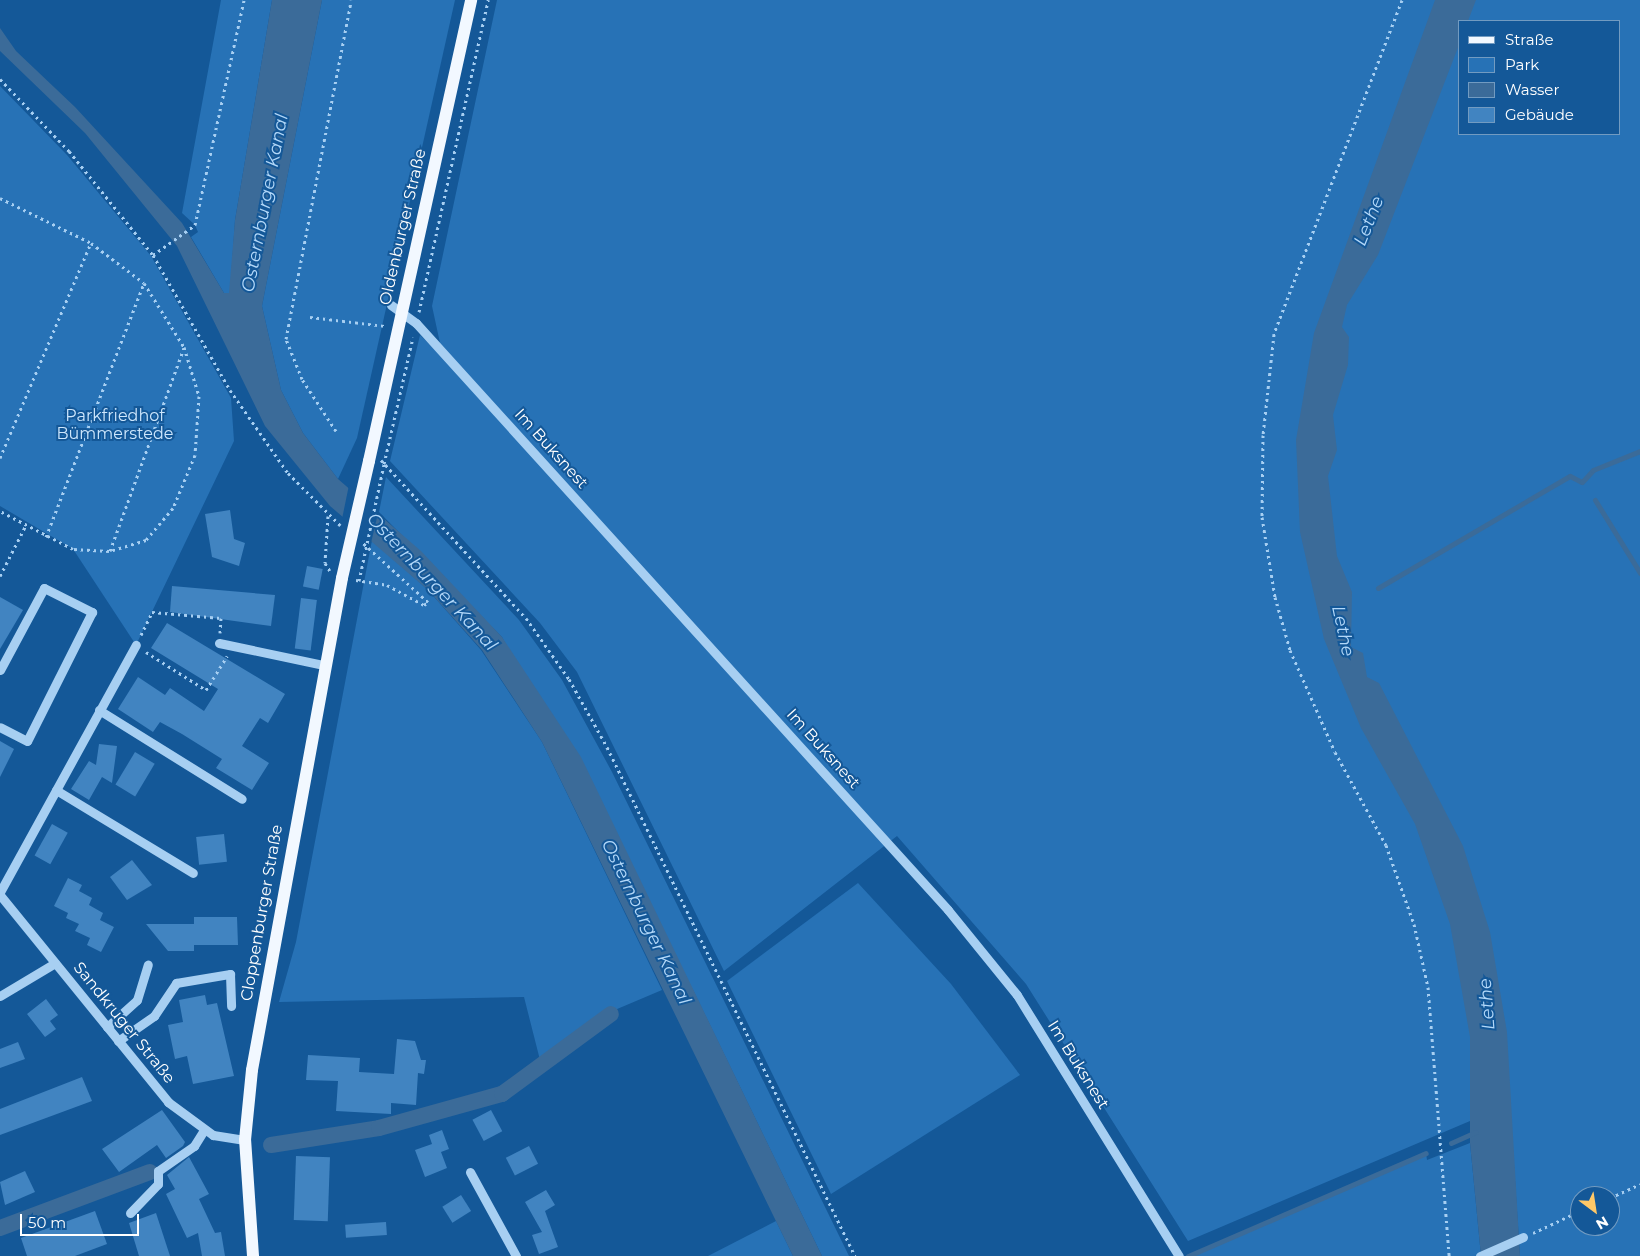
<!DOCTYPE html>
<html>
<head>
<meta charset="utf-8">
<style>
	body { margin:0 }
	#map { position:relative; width:1640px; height:1256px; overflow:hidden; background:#145898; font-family:Montserrat,sans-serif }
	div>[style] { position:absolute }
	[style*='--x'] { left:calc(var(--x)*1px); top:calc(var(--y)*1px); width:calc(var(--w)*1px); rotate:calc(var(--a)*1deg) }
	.green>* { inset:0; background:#2772b6 }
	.water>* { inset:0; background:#3b6b99 }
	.pier>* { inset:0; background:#145898 }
	.stream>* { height:5px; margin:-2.5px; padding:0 2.5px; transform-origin:2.5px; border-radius:2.5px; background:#3b6b99 }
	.canal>* { height:16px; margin:-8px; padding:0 8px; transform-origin:8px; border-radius:8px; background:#3b6b99 }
	.building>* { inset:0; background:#4184c1; transform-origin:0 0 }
	.path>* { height:3px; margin-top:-1.5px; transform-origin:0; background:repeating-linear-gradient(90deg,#a7cff2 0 2.5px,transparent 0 6.5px) }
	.minor>* { height:9px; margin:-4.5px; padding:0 4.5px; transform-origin:4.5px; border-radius:4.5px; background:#a7cff2 }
	.major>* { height:12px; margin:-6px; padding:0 6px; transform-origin:6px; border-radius:6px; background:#f2f8ff }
	.path-bridge>* { height:3px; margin-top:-1.5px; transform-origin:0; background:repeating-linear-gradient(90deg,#a7cff2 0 2.5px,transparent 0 6.5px) }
	.major-bridge>* { height:12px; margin:-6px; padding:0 6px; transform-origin:6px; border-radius:6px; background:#f2f8ff }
	span { translate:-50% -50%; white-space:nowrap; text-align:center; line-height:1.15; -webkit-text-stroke:4px #145898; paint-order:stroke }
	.street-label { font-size:16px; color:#fff }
	.park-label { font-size:16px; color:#cee7fd }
	.water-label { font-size:18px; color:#b3d8f9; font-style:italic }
	.legend { position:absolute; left:1458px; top:20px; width:162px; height:115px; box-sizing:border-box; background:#145898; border:1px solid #729bc1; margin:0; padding:6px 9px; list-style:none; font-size:15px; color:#fff }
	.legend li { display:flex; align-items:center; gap:10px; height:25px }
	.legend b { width:25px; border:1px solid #729bc1 }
	.north { position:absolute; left:1570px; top:1186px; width:50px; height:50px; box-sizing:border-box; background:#145898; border:1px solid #729bc1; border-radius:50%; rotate:149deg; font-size:14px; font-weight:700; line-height:20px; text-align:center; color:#fff }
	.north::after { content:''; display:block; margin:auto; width:18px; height:22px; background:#ffc868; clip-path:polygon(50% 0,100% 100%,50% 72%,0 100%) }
	.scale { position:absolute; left:20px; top:1214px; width:119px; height:22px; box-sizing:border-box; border:2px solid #fff; border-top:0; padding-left:6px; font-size:15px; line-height:18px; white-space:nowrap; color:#fff; -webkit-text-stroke:4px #145898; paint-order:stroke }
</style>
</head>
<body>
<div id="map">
	<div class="green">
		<div style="clip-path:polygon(221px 0,272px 0,235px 220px,230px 294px,224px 293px,191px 237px,198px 232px,195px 225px,182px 213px)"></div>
		<div style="clip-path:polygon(322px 0,455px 0,357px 438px,338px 479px,303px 433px,281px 390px,262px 306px)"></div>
		<div style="clip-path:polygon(evenodd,497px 0,1640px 0,1640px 1256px,1520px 1256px,1510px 1104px,1188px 1241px,1026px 984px,897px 836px,724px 971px,577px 672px,540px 623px,390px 461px,420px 335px,443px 357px,432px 306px,497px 0,1459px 21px,1619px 21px,1619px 134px,1459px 134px,1459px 21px,497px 0,1580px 1196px,1610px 1196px,1610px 1226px,1580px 1226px,1580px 1196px)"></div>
		<div style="clip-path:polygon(0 86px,67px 155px,151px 256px,231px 398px,234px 441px,136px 645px,73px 549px,0 506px)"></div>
		<div style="clip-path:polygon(386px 477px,519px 620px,562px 680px,612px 772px,849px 1256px,822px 1256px,694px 992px,502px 637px,379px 512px)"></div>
		<div style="clip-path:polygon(372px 540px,428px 590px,481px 650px,542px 742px,662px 990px,603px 1015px,540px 1060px,524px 997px,279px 1002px,296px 942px)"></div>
		<div style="clip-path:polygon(858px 883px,951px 984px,1020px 1075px,831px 1194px,727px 981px)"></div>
		<div style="clip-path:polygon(1470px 1143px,1481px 1256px,1188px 1256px,1426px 1153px,1427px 1160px)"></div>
		<div style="clip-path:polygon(776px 1221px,793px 1256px,708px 1256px)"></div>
	</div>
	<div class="water">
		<div style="clip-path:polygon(272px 0,322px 0,262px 306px,281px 390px,303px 433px,338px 479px,421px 551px,502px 637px,581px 757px,822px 1256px,793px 1256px,542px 742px,482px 650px,428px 590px,330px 506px,265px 426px,177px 246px,85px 133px,0 51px,0 28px,16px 51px,75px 107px,182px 223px,224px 293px,229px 293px,235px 220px)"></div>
		<div style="clip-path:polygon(1435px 0,1476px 0,1468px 21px,1459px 21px,1459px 45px,1378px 255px,1347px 305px,1342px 327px,1349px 337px,1348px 365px,1333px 415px,1337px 450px,1328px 476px,1337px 556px,1352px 592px,1351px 647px,1363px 653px,1367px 677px,1379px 683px,1463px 846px,1490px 932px,1507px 1032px,1520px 1256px,1481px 1256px,1470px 1143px,1470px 1037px,1450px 924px,1415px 824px,1361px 728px,1324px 639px,1300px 532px,1296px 440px,1314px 333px)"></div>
	</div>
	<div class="pier">
		<div style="clip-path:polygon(349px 485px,379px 509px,371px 543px,342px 519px)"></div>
	</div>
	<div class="stream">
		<div style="--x:1595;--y:500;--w:86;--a:58.3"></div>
		<div style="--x:1378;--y:588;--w:222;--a:-30.3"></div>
		<div style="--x:1570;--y:476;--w:13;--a:27"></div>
		<div style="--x:1582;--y:482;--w:16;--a:-47"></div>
		<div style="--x:1593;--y:470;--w:51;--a:-22"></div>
		<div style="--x:1451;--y:1143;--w:27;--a:-24"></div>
		<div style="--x:1188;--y:1256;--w:259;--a:-23.4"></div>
	</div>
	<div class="canal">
		<div style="--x:271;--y:1145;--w:109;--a:-8.9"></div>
		<div style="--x:379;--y:1128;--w:128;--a:-15.5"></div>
		<div style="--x:502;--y:1094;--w:135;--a:-36.3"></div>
		<div style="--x:0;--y:1228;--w:160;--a:-20.5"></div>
	</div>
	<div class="building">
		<div style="clip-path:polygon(230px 510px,234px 539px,245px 543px,239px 566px,212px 557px,205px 514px)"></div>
		<div style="left:307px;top:566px;width:16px;height:21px;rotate:11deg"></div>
		<div style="clip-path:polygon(172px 586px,275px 595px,271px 626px,170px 612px)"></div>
		<div style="clip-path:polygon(0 597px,23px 610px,0 649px)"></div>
		<div style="left:301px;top:598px;width:16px;height:51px;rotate:7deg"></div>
		<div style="clip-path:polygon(167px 623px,285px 694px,268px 723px,260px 718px,242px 746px,269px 763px,252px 790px,216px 768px,222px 759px,182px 734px,160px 722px,153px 732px,118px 709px,138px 677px,165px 695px,170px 688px,204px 711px,218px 689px,151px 648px)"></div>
		<div style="clip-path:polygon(0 741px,14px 749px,0 777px)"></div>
		<div style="clip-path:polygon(99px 744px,117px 746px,112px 783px,102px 777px,89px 800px,71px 789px,89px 761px,96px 765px)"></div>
		<div style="left:135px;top:752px;width:23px;height:38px;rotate:31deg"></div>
		<div style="left:52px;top:824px;width:18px;height:36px;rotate:29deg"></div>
		<div style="left:224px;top:834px;width:28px;height:28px;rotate:84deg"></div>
		<div style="clip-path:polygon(132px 860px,152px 885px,127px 900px,110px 877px)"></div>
		<div style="clip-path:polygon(68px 878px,82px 885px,79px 891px,92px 898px,89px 905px,103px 913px,100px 920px,114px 927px,101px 952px,87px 945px,90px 938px,75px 931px,79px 924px,66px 918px,68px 913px,54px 906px)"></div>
		<div style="clip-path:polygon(194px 917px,237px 917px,238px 945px,194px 945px,194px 951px,168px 951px,146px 924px,194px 924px)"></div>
		<div style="clip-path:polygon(205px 995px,207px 1005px,217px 1003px,234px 1076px,193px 1084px,187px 1056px,175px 1059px,168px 1025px,183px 1022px,179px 1000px)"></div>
		<div style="clip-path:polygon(46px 999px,58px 1015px,50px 1021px,56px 1029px,45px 1037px,27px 1014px)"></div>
		<div style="clip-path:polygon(397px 1039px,415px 1041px,421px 1060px,426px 1060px,424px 1074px,418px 1073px,416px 1105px,391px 1103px,391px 1114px,336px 1111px,338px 1081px,306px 1080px,308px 1055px,360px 1058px,359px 1072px,394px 1074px)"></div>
		<div style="clip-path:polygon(18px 1042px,25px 1059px,0 1068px,0 1049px)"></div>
		<div style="clip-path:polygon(82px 1077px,92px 1101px,0 1135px,0 1109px)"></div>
		<div style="clip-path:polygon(162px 1110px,185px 1142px,183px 1146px,166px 1158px,157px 1145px,119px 1172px,102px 1149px)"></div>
		<div style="left:491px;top:1110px;width:24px;height:21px;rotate:62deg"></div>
		<div style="clip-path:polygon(442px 1130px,449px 1149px,441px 1152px,447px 1168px,425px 1177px,415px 1150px,432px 1144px,429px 1135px)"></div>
		<div style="left:529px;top:1146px;width:20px;height:26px;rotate:63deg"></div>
		<div style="left:296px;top:1156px;width:34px;height:64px;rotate:2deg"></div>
		<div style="clip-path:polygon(189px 1157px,209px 1194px,199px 1199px,215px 1233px,221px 1232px,225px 1256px,202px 1256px,198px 1233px,187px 1238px,166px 1194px,175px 1189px,167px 1175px)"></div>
		<div style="clip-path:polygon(25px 1171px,35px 1192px,5px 1205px,0 1182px)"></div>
		<div style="clip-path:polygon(546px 1190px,555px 1205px,545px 1211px,558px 1247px,539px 1254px,532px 1235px,542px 1232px,525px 1202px)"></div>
		<div style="left:461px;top:1195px;width:19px;height:22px;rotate:58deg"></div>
		<div style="clip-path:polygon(95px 1211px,107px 1244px,75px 1256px,27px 1256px,21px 1238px)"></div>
		<div style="clip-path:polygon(156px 1213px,170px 1256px,139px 1256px,129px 1223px)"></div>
		<div style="left:386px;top:1222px;width:13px;height:41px;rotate:86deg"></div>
	</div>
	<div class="path">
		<div style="--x:1402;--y:0;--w:358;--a:111"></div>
		<div style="--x:1274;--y:334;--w:102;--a:96.2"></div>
		<div style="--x:1263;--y:435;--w:82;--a:90.7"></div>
		<div style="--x:1262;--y:517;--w:81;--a:80.8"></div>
		<div style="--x:1275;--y:597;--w:55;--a:74.2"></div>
		<div style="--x:1290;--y:650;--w:111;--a:66.2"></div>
		<div style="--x:1335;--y:752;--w:106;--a:61.3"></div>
		<div style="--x:1386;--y:845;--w:84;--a:70.5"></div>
		<div style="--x:1414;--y:924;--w:65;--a:77.5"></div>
		<div style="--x:1428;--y:987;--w:270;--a:85.5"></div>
		<div style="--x:0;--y:79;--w:100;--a:46.2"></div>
		<div style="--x:69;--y:151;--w:134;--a:51.1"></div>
		<div style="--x:153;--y:255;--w:155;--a:60.3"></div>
		<div style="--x:230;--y:390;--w:101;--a:55.1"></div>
		<div style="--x:288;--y:473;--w:74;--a:45"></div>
		<div style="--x:0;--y:198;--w:102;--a:26.3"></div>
		<div style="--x:91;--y:243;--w:66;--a:37"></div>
		<div style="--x:144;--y:283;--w:75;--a:58"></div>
		<div style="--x:184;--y:347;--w:51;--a:73"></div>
		<div style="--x:199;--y:396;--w:59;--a:93.9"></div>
		<div style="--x:195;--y:455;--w:57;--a:112.5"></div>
		<div style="--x:173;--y:508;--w:42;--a:130.2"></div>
		<div style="--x:146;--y:540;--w:39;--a:163"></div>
		<div style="--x:109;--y:551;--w:36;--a:-177"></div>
		<div style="--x:73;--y:549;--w:82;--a:-152.5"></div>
		<div style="--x:153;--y:255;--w:52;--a:-35.5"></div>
		<div style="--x:195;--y:225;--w:230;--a:-77.7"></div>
		<div style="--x:419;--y:312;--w:320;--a:-77.5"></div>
		<div style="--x:310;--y:317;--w:77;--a:6.8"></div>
		<div style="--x:336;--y:431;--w:62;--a:-123.2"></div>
		<div style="--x:302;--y:379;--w:43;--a:-111.8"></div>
		<div style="--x:286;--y:339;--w:345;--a:-79.1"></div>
		<div style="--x:0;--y:458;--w:233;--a:-67.1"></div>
		<div style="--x:381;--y:460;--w:214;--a:47.5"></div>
		<div style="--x:526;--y:618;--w:75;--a:54.8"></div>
		<div style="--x:569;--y:679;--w:78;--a:60.8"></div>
		<div style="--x:607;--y:747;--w:566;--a:64.02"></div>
		<div style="--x:384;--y:464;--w:130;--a:-77.1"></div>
		<div style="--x:328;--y:516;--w:47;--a:93.7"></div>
		<div style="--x:325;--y:563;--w:9;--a:58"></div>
		<div style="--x:46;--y:537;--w:272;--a:-68.9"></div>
		<div style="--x:110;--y:551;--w:216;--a:-70"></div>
		<div style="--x:0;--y:576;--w:55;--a:-63"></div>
		<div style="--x:356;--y:580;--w:31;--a:9"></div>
		<div style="--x:387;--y:585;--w:42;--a:28.4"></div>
		<div style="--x:424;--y:605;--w:5;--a:-37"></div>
		<div style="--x:428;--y:602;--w:88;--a:-137.8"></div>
		<div style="--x:141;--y:635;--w:25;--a:-64"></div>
		<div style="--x:152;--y:612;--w:69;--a:5"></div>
		<div style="--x:221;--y:618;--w:15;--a:94"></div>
		<div style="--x:146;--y:652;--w:71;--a:32.3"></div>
		<div style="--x:206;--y:690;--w:40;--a:-58"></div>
		<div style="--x:1610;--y:1198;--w:33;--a:-25"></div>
		<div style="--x:1533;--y:1233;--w:52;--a:-25.1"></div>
	</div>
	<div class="minor">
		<div style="--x:391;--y:305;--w:31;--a:36"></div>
		<div style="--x:416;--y:323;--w:792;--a:47.81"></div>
		<div style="--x:948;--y:910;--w:109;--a:50.9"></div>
		<div style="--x:1017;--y:995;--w:307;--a:58.2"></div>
		<div style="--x:219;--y:643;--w:106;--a:11.9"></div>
		<div style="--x:0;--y:670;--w:93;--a:-61.8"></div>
		<div style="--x:44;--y:588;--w:54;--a:26.6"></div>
		<div style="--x:92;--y:612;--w:144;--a:116.7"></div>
		<div style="--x:27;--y:741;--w:30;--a:-153"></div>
		<div style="--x:99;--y:710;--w:168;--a:31.9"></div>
		<div style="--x:56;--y:790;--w:160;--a:31.2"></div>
		<div style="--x:0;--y:892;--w:282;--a:-61.2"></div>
		<div style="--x:0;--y:895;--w:267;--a:50.9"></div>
		<div style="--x:168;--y:1102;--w:56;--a:36.3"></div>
		<div style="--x:213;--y:1135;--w:32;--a:9"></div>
		<div style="--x:0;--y:996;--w:64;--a:-31"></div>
		<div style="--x:107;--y:1027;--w:40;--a:-42"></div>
		<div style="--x:137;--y:1000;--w:37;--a:-73"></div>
		<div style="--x:118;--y:1041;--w:44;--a:-34.8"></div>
		<div style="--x:154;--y:1016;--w:40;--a:-56"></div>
		<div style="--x:176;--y:983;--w:55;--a:-9.5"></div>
		<div style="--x:230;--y:974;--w:32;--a:88"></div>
		<div style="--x:470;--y:1172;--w:96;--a:61.3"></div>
		<div style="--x:130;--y:1213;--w:40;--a:-46"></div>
		<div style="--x:158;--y:1184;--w:13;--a:-90"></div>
		<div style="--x:158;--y:1171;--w:44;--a:-34.8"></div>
		<div style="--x:194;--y:1146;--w:19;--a:-58"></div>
		<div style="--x:1480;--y:1256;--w:47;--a:-23.8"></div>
	</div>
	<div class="major">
		<div style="--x:369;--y:461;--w:472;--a:-77.5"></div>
		<div style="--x:253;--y:1256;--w:116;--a:-93.9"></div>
		<div style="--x:245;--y:1140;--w:70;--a:-84.3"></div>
		<div style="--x:252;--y:1070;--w:500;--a:-79.63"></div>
	</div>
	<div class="path-bridge">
		<div style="--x:359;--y:581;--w:120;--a:-77.9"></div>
	</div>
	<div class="major-bridge">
		<div style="--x:342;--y:578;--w:120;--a:-77"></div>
	</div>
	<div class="street-label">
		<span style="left:403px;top:227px;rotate:-77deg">Oldenburger Straße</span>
		<span style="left:551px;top:449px;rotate:48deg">Im Buksnest</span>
		<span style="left:823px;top:749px;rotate:48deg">Im Buksnest</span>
		<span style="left:262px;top:913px;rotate:-80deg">Cloppenburger Straße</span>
		<span style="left:124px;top:1023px;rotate:51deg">Sandkruger Straße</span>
		<span style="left:1078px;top:1065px;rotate:58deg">Im Buksnest</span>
	</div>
	<div class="park-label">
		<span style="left:115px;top:425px">Parkfriedhof<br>Bümmerstede</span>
	</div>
	<div class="water-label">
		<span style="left:265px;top:203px;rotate:-79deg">Osternburger Kanal</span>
		<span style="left:1369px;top:221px;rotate:-68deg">Lethe</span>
		<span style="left:432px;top:582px;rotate:47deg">Osternburger Kanal</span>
		<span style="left:1343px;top:631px;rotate:78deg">Lethe</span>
		<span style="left:646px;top:922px;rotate:64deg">Osternburger Kanal</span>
		<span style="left:1487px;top:1004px;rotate:-94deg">Lethe</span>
	</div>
	<ul class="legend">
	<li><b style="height:6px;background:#f2f8ff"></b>Straße</li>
	<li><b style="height:14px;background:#2772b6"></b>Park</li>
	<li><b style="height:14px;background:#3b6b99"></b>Wasser</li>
	<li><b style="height:14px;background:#4184c1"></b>Gebäude</li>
	</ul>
	<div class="north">N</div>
	<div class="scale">50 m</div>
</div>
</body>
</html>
